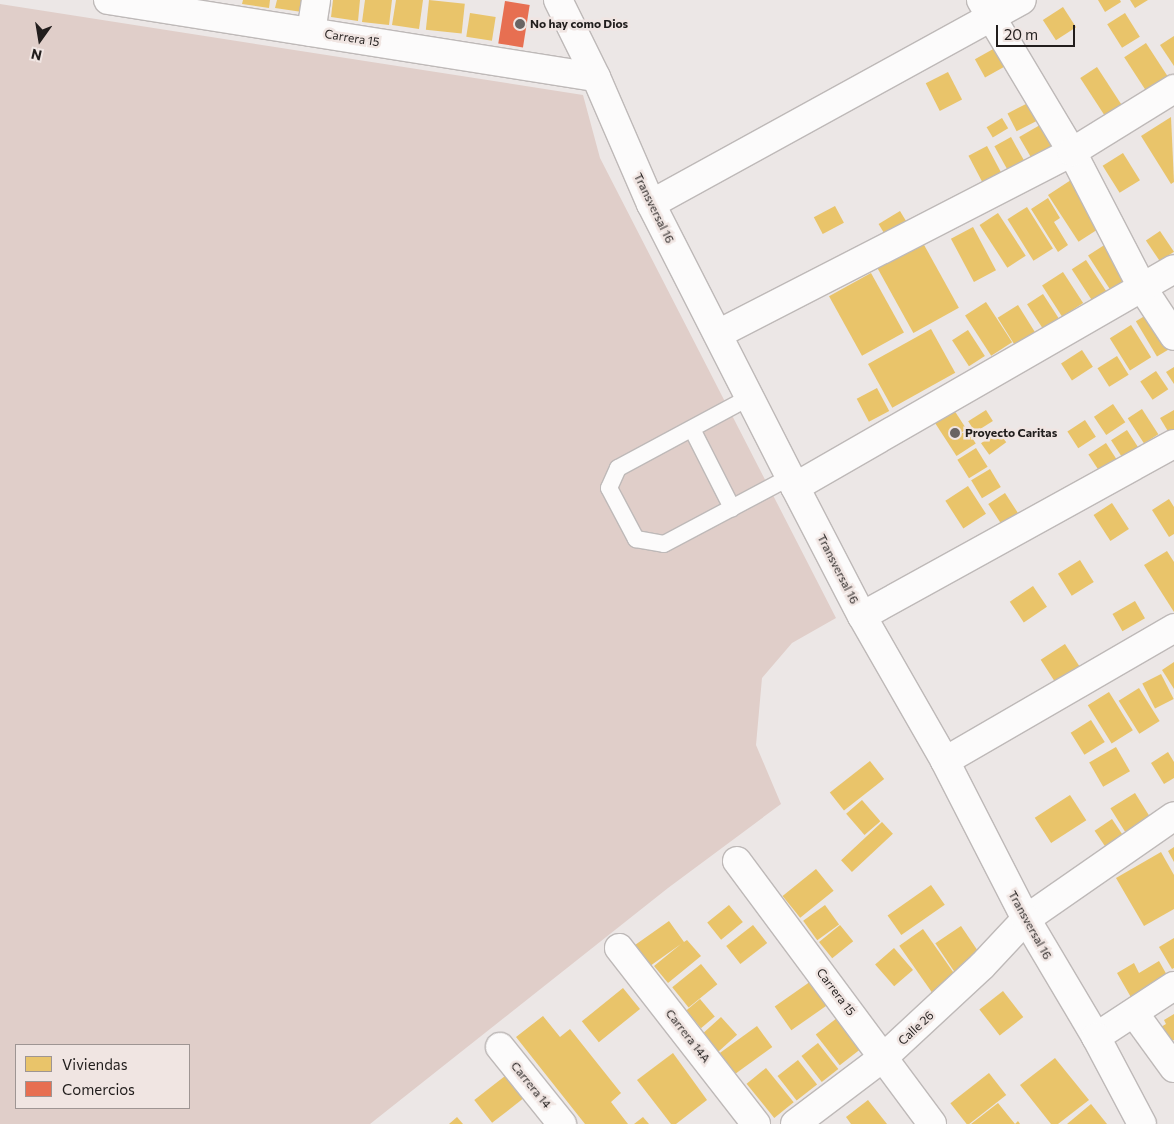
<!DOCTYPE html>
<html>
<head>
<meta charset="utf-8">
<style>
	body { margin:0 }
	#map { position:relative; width:1174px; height:1124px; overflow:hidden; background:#ece7e6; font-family:Commissioner,sans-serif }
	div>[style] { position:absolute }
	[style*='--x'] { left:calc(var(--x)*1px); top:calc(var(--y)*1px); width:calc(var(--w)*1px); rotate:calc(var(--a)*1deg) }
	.green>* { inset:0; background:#e0cec9 }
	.homes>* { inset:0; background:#e9c46a; transform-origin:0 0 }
	.shops>* { inset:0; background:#e76f51; transform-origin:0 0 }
	.roads { filter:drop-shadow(1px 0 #beb9b8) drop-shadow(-1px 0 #beb9b8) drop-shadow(0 1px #beb9b8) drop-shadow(0 -1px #beb9b8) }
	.lane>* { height:16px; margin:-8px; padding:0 8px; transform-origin:8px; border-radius:8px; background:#fcfbfb }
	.street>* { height:28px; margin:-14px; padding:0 14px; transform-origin:14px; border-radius:14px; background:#fcfbfb }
	.secondary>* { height:28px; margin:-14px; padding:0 14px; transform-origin:14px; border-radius:14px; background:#fcfbfb }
	.dots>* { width:14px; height:14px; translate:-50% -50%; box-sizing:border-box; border:2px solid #f0e5e2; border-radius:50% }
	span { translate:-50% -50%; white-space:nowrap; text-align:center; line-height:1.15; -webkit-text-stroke:5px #f0e5e2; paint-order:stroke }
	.poi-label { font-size:12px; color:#221e1d; font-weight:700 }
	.left { translate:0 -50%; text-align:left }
	.street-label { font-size:12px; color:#221e1d }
	.legend { position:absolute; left:15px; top:1044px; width:175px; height:65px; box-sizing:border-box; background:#f0e5e2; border:1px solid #9e9593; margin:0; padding:6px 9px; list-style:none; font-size:15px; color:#221e1d }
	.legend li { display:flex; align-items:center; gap:10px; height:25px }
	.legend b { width:25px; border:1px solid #9e9593 }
	.north { position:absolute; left:15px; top:15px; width:50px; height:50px; -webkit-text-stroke:4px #f0e5e2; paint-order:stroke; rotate:193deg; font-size:14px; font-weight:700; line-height:20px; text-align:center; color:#221e1d }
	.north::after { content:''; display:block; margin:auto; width:18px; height:22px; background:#221e1d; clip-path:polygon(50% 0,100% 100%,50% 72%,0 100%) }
	.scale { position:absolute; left:996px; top:25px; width:79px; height:22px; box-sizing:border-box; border:2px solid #221e1d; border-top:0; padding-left:6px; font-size:15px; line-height:18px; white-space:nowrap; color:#221e1d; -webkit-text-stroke:4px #f0e5e2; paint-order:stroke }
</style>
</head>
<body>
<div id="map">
	<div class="green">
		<div style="clip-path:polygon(evenodd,0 4px,583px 95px,600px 158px,836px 618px,792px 643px,762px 678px,756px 745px,781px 804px,668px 888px,370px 1124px,0 1124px,0 4px,16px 1045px,189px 1045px,189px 1108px,16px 1108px,16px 1045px)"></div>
	</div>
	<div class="homes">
		<div style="clip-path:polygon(243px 0,270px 0,269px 8px,242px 4px)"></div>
		<div style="clip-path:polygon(277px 0,304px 0,302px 12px,275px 8px)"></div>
		<div style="clip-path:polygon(333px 0,360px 0,358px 21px,331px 17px)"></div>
		<div style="clip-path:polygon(365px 0,392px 0,389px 25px,362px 22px)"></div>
		<div style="clip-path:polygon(396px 0,423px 0,419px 29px,392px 25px)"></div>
		<div style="left:429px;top:0;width:36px;height:30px;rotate:6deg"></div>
		<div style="clip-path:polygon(1098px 0,1120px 0,1121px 2px,1105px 12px)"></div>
		<div style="clip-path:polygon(1130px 0,1148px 0,1135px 8px)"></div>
		<div style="left:1063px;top:7px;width:24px;height:24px;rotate:57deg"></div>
		<div style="left:470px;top:13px;width:26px;height:24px;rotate:9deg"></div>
		<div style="left:1125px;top:13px;width:28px;height:21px;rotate:58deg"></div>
		<div style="clip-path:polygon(1174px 36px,1174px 66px,1160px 45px)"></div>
		<div style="left:1146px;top:43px;width:43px;height:26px;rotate:57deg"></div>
		<div style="left:995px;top:48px;width:21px;height:23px;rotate:61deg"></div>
		<div style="left:1097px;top:67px;width:46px;height:20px;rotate:57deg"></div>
		<div style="left:948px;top:72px;width:31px;height:25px;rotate:63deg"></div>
		<div style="left:1028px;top:103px;width:20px;height:23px;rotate:63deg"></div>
		<div style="clip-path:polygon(1171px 117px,1174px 182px,1171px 184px,1141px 136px)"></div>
		<div style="left:1002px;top:118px;width:12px;height:18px;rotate:59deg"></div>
		<div style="left:1040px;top:125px;width:24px;height:24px;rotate:60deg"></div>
		<div style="left:1011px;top:137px;width:31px;height:19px;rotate:61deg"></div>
		<div style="left:987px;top:146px;width:34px;height:21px;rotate:62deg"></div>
		<div style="left:1123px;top:153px;width:32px;height:24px;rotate:58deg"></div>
		<div style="left:1074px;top:178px;width:56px;height:31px;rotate:57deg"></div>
		<div style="clip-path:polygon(1048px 198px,1060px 218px,1054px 222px,1068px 245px,1058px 252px,1031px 209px)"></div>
		<div style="left:835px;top:206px;width:19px;height:24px;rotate:62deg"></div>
		<div style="left:1027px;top:207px;width:49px;height:23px;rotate:58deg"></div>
		<div style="left:900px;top:211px;width:17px;height:25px;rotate:59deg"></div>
		<div style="left:998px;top:213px;width:51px;height:22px;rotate:57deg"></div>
		<div style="left:973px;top:227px;width:49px;height:25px;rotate:62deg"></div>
		<div style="left:1160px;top:231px;width:25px;height:17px;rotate:56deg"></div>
		<div style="left:1109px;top:242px;width:45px;height:25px;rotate:57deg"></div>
		<div style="left:923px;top:243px;width:74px;height:52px;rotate:61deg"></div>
		<div style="left:1086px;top:260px;width:37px;height:17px;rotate:57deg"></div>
		<div style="left:1063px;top:272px;width:37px;height:25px;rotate:57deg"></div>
		<div style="left:871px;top:273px;width:68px;height:48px;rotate:61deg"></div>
		<div style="left:1043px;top:294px;width:30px;height:19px;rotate:57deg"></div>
		<div style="left:986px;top:302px;width:48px;height:25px;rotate:57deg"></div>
		<div style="left:1018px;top:305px;width:36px;height:24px;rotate:58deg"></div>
		<div style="left:1153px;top:311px;width:41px;height:20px;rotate:59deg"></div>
		<div style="left:1131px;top:325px;width:38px;height:25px;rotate:58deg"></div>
		<div style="left:931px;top:329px;width:50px;height:72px;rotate:61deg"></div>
		<div style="left:968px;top:330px;width:31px;height:19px;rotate:57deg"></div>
		<div style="left:1082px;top:350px;width:20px;height:25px;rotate:57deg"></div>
		<div style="left:1117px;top:356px;width:22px;height:23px;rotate:58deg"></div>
		<div style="clip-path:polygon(1174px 367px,1174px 384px,1166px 372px)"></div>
		<div style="left:1156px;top:371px;width:22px;height:19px;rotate:56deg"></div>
		<div style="left:877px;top:388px;width:26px;height:23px;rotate:62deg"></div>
		<div style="left:1113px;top:404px;width:22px;height:23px;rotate:56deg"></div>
		<div style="left:1142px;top:409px;width:30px;height:17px;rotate:57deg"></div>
		<div style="left:954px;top:410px;width:40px;height:23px;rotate:57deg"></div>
		<div style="left:986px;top:410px;width:13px;height:21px;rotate:58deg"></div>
		<div style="clip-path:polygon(1174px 410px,1174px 430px,1169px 433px,1160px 418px)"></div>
		<div style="left:1085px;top:420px;width:20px;height:21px;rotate:57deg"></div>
		<div style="left:1127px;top:430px;width:24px;height:19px;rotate:57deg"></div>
		<div style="left:998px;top:431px;width:14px;height:21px;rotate:54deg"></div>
		<div style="left:1106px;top:443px;width:30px;height:21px;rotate:57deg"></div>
		<div style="left:976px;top:448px;width:22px;height:22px;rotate:58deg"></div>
		<div style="left:990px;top:469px;width:21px;height:22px;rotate:59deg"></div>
		<div style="left:968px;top:486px;width:33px;height:27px;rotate:57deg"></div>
		<div style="left:1005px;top:493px;width:24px;height:20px;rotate:57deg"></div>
		<div style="clip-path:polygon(1169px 499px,1174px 507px,1174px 534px,1169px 537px,1152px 510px)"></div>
		<div style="left:1112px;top:503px;width:31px;height:22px;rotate:57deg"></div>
		<div style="clip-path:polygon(1167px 551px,1174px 562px,1174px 612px,1144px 565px)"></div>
		<div style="left:1080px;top:560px;width:26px;height:26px;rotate:58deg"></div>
		<div style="left:1033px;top:586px;width:25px;height:28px;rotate:56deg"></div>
		<div style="left:1135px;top:601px;width:20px;height:26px;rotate:60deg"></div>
		<div style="left:1065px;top:644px;width:33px;height:29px;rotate:57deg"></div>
		<div style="clip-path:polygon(1174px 662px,1174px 689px,1162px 670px)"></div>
		<div style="left:1161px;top:674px;width:28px;height:21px;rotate:63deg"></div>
		<div style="left:1139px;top:688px;width:39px;height:24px;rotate:58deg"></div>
		<div style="left:1109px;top:692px;width:45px;height:25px;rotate:58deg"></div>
		<div style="left:1091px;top:720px;width:26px;height:24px;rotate:58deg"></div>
		<div style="left:1116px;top:747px;width:28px;height:31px;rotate:60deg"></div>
		<div style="clip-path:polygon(1168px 752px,1174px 762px,1174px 778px,1164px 784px,1151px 763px)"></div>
		<div style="left:870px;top:761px;width:23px;height:51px;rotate:52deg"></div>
		<div style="left:1135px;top:793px;width:28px;height:29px;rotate:58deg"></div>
		<div style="left:1070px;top:795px;width:30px;height:42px;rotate:57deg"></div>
		<div style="left:862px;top:800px;width:28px;height:21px;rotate:49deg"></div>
		<div style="left:1112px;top:819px;width:22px;height:21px;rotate:56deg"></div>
		<div style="left:882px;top:822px;width:16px;height:56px;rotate:47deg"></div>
		<div style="clip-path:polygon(1174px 847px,1174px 862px,1168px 851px)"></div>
		<div style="clip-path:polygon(1161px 852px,1174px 875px,1174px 909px,1144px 926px,1116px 878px)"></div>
		<div style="left:816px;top:869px;width:28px;height:43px;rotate:51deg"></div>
		<div style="left:931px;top:885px;width:24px;height:53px;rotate:55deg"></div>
		<div style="left:729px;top:905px;width:22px;height:28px;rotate:51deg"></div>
		<div style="left:825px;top:905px;width:24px;height:27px;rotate:54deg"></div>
		<div style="clip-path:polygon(669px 921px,684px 942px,687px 940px,701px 956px,668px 983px,654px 966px,681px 944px,650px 966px,635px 945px)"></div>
		<div style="left:753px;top:925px;width:23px;height:34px;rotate:52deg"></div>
		<div style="left:840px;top:925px;width:21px;height:27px;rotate:51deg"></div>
		<div style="left:961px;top:926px;width:36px;height:31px;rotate:56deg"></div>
		<div style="left:923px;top:929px;width:62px;height:29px;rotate:55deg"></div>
		<div style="clip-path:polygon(1174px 938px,1174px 968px,1172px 969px,1159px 947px)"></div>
		<div style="left:894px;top:948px;width:29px;height:25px;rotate:49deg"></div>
		<div style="clip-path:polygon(1159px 961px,1172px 984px,1136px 1006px,1117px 973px,1134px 963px,1139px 973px)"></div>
		<div style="left:701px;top:964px;width:26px;height:37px;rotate:51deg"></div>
		<div style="left:814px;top:979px;width:29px;height:48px;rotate:55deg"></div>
		<div style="left:623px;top:988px;width:27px;height:53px;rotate:51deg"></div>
		<div style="left:1003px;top:991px;width:33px;height:30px;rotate:52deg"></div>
		<div style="left:700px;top:999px;width:23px;height:18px;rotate:50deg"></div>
		<div style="clip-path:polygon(1174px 1014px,1174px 1040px,1163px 1046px,1154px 1031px,1166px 1024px,1164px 1020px)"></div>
		<div style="clip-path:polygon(543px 1016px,560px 1037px,570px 1029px,621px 1093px,611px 1102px,628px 1124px,585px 1124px,516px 1037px)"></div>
		<div style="left:721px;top:1017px;width:24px;height:26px;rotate:48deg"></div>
		<div style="left:837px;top:1018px;width:39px;height:27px;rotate:52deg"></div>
		<div style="left:757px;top:1026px;width:26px;height:46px;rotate:54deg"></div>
		<div style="left:818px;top:1043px;width:33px;height:21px;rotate:52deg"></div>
		<div style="clip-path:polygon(673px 1053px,707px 1100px,676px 1124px,671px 1124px,637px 1080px)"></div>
		<div style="clip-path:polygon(1055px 1058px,1089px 1100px,1058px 1124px,1051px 1124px,1020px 1085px)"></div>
		<div style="left:798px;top:1060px;width:31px;height:26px;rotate:52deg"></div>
		<div style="left:766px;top:1068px;width:44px;height:25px;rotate:51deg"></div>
		<div style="left:989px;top:1073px;width:28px;height:49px;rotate:52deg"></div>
		<div style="left:505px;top:1076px;width:29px;height:39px;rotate:52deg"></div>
		<div style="clip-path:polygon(868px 1100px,887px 1124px,851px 1124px,846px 1117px)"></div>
		<div style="clip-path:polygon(998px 1103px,1015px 1124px,1018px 1121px,1020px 1124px,971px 1124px)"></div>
		<div style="clip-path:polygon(1091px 1104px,1107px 1124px,1067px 1124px)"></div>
		<div style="clip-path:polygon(457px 1117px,463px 1124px,449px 1124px)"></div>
		<div style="clip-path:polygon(643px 1117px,649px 1124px,634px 1124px)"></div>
	</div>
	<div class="shops">
		<div style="left:505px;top:1px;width:25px;height:43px;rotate:9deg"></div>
	</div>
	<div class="roads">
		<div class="lane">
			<div style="--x:750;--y:397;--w:150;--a:151.7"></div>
			<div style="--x:618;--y:468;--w:22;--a:114"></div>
			<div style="--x:609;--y:488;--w:58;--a:62.1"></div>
			<div style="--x:636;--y:539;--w:28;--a:10"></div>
			<div style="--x:664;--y:544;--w:143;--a:-28"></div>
			<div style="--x:692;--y:429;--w:89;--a:63.1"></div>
		</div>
		<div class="street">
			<div style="--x:108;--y:0;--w:494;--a:9"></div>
			<div style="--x:981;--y:0;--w:177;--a:59.1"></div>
			<div style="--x:1072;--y:152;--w:154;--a:62.6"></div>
			<div style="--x:1143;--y:289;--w:56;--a:56.6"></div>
			<div style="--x:311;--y:32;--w:32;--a:-81"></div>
			<div style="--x:651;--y:204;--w:423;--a:-28.8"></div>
			<div style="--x:718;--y:334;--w:398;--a:-27.2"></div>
			<div style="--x:1072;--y:152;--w:120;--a:-31.7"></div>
			<div style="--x:795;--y:487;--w:437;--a:-29.9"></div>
			<div style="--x:862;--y:616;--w:356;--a:-28.9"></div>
			<div style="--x:945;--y:761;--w:265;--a:-30.1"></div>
			<div style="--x:737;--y:861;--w:327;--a:53.4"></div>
			<div style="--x:619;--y:948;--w:223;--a:52.1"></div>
			<div style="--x:1134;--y:1013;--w:68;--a:54"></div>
			<div style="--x:1096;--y:1037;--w:93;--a:-33.2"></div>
			<div style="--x:500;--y:1047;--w:99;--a:51.2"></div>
			<div style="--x:795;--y:1124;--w:113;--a:-37.1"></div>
			<div style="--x:885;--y:1056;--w:132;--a:-42.9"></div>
			<div style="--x:982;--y:966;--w:64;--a:-46.9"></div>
			<div style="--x:1026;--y:919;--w:180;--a:-34.8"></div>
		</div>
		<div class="secondary">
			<div style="--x:558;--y:0;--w:86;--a:63.7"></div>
			<div style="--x:596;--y:77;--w:138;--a:66.6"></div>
			<div style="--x:651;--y:204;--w:318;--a:63"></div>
			<div style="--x:795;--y:487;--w:145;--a:62.6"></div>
			<div style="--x:862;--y:616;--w:167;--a:60.2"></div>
			<div style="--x:945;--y:761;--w:178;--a:62.9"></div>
			<div style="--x:1026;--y:919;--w:137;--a:59.3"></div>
			<div style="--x:1096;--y:1037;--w:98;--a:62.1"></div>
		</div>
	</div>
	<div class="dots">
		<div style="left:520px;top:24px;background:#696463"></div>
		<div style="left:955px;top:433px;background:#696463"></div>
	</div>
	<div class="poi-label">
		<span class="left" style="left:530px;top:24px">No hay como Dios</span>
		<span class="left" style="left:965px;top:433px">Proyecto Caritas</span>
	</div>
	<div class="street-label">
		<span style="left:352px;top:38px;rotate:9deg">Carrera 15</span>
		<span style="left:654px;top:208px;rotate:64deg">Transversal 16</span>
		<span style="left:838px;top:569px;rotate:63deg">Transversal 16</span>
		<span style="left:1030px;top:925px;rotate:61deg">Transversal 16</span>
		<span style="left:836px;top:992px;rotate:53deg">Carrera 15</span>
		<span style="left:916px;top:1028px;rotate:-43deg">Calle 26</span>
		<span style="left:688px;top:1036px;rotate:52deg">Carrera 14A</span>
		<span style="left:531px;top:1085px;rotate:51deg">Carrera 14</span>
	</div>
	<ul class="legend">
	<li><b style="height:14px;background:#e9c46a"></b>Viviendas</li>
	<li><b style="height:14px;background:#e76f51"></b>Comercios</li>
	</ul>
	<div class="north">N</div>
	<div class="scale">20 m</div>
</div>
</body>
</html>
